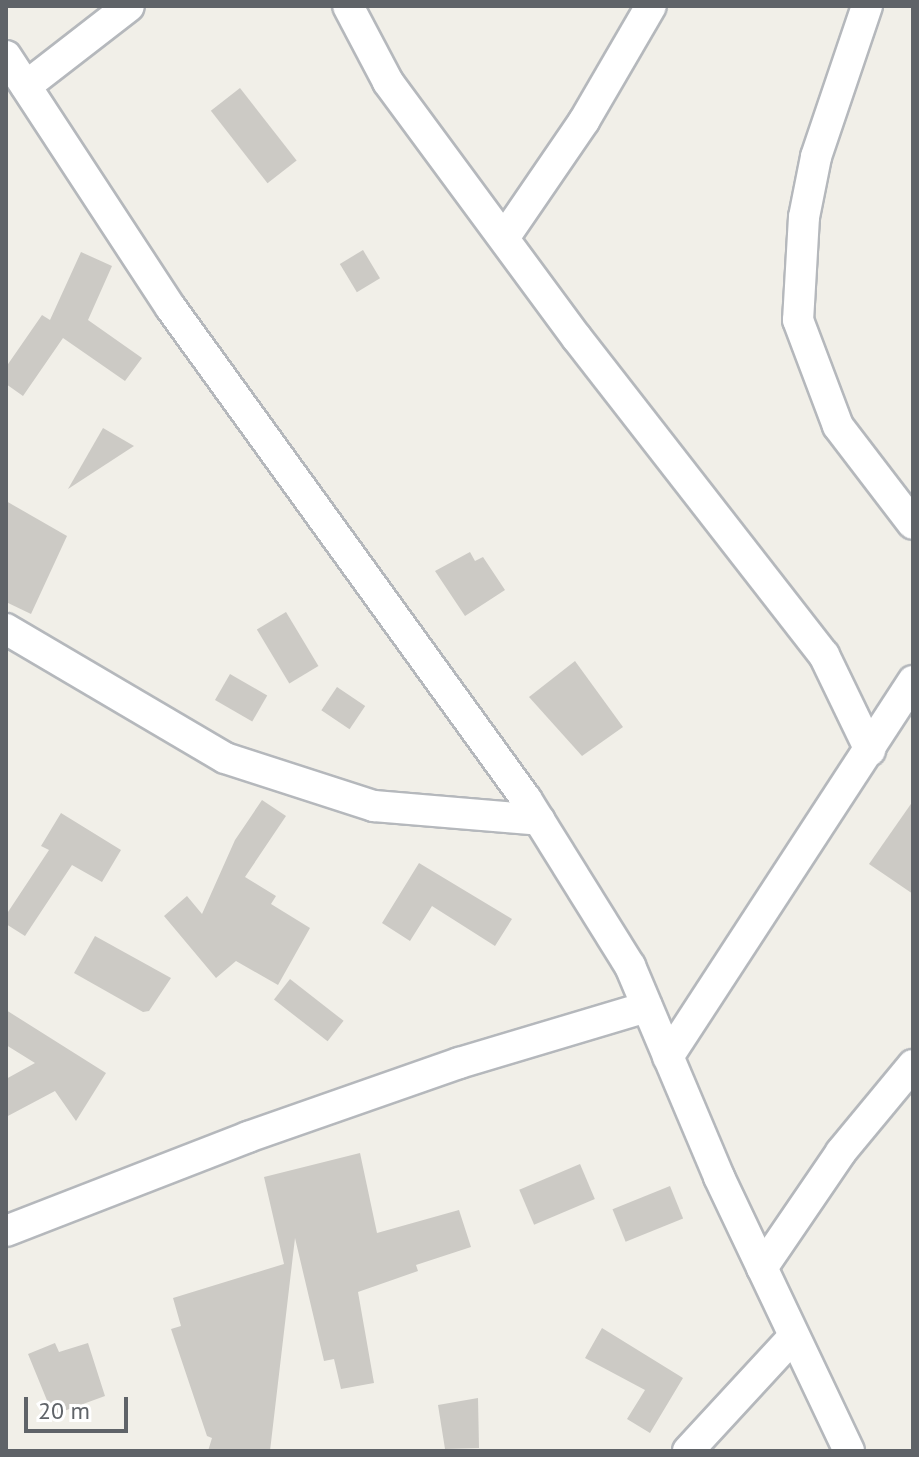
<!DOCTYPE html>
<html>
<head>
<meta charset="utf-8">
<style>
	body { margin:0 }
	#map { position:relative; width:919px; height:1457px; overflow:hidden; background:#f1efe8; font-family:"PT Sans",sans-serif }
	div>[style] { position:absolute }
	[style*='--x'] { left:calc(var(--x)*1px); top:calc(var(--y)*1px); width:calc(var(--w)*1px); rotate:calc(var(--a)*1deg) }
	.building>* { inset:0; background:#cccac5; transform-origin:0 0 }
	.roads { filter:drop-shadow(2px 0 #b5b8bc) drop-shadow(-2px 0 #b5b8bc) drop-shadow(0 2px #b5b8bc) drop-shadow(0 -2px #b5b8bc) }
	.street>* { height:30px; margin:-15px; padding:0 15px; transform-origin:15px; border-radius:15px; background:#fff }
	span { translate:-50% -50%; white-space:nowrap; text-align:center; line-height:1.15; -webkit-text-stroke:8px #fff; paint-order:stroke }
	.frame { position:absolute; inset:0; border:8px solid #5f6368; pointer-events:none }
	.scale { position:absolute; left:24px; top:1397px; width:104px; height:36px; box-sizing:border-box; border:4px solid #5f6368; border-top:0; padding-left:10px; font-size:24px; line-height:28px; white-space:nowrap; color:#5f6368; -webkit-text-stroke:6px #fff; paint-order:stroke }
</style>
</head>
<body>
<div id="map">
	<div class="building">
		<div style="left:240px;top:88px;width:92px;height:37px;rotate:52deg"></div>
		<div style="left:363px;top:250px;width:33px;height:27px;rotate:59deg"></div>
		<div style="clip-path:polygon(81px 252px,112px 266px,88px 320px,142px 358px,125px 381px,63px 338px,23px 396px,6px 384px,6px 367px,42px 315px,50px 320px)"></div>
		<div style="clip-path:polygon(103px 428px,134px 446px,68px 489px)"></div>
		<div style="clip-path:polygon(6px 501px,67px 536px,31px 614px,6px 602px)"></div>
		<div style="clip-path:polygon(470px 552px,475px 561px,483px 557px,505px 590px,465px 616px,435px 571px)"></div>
		<div style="left:286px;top:612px;width:63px;height:34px;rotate:59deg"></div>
		<div style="clip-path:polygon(575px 661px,623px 727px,582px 756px,529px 697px)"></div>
		<div style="left:230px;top:674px;width:43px;height:30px;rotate:30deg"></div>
		<div style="left:337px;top:687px;width:34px;height:28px;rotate:34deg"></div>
		<div style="clip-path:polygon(262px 800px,286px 816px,245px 877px,276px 896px,271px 904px,310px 928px,278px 985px,236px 961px,216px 978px,164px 916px,187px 896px,202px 914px,235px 840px)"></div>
		<div style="clip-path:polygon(913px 801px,913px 894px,869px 864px)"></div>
		<div style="clip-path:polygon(61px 813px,121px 850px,102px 882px,72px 865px,25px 936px,6px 924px,6px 915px,49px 850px,41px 846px)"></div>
		<div style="clip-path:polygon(419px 863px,512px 919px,495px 946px,432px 906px,410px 941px,382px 923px)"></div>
		<div style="clip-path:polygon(95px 936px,171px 978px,149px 1011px,143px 1012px,74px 973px)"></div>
		<div style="left:290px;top:979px;width:68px;height:26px;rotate:38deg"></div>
		<div style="clip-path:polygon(6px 1010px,106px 1073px,76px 1121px,55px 1091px,6px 1117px,6px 1079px,35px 1063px,6px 1045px)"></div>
		<div style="clip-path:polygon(360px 1153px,377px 1233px,459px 1210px,471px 1247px,416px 1265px,418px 1271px,358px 1292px,374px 1383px,341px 1389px,334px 1359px,324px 1361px,295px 1238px,270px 1451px,208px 1451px,212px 1438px,207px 1436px,171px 1329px,181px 1326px,173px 1298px,284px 1264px,264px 1177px)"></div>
		<div style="left:580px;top:1164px;width:38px;height:66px;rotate:67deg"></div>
		<div style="left:670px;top:1186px;width:35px;height:62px;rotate:68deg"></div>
		<div style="clip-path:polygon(602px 1328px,683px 1378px,650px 1433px,627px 1419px,645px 1390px,585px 1358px)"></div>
		<div style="clip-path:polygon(55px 1343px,59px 1352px,88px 1343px,105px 1396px,53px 1415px,28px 1354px)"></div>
		<div style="clip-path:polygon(478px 1398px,479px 1448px,445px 1449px,438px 1405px)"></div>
	</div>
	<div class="roads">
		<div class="street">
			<div style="--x:348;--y:6;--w:86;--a:62.2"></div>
			<div style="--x:388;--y:82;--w:318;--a:53.6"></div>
			<div style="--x:577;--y:338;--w:402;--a:52.1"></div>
			<div style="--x:824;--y:655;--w:106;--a:64.2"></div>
			<div style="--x:867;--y:6;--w:159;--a:108.7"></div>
			<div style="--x:816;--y:157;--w:61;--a:101.3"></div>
			<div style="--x:804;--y:217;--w:103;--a:93.3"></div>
			<div style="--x:798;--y:320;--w:113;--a:69.3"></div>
			<div style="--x:838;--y:426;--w:123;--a:52.6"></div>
			<div style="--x:6;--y:56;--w:301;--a:56.8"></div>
			<div style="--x:171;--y:308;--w:606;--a:54.13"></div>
			<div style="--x:526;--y:799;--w:197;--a:58.1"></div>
			<div style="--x:630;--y:966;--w:229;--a:67.1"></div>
			<div style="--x:719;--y:1177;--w:303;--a:64.6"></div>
			<div style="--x:26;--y:86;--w:130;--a:-37.8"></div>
			<div style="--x:504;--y:238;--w:142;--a:-55.6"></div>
			<div style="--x:584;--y:121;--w:133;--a:-59.8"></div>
			<div style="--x:6;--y:629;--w:254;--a:30.5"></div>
			<div style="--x:225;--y:758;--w:157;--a:17.9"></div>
			<div style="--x:374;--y:806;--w:166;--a:4.8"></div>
			<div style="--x:668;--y:1057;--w:449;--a:-56.9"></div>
			<div style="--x:6;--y:1231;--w:260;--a:-21.2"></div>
			<div style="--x:248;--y:1137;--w:224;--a:-19.3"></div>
			<div style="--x:459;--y:1063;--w:196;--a:-16.6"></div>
			<div style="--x:762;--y:1268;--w:140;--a:-55.7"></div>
			<div style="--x:841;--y:1152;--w:113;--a:-50.4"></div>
			<div style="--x:688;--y:1451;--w:156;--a:-47.3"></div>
		</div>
	</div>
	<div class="frame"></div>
	<div class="scale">20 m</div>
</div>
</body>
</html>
